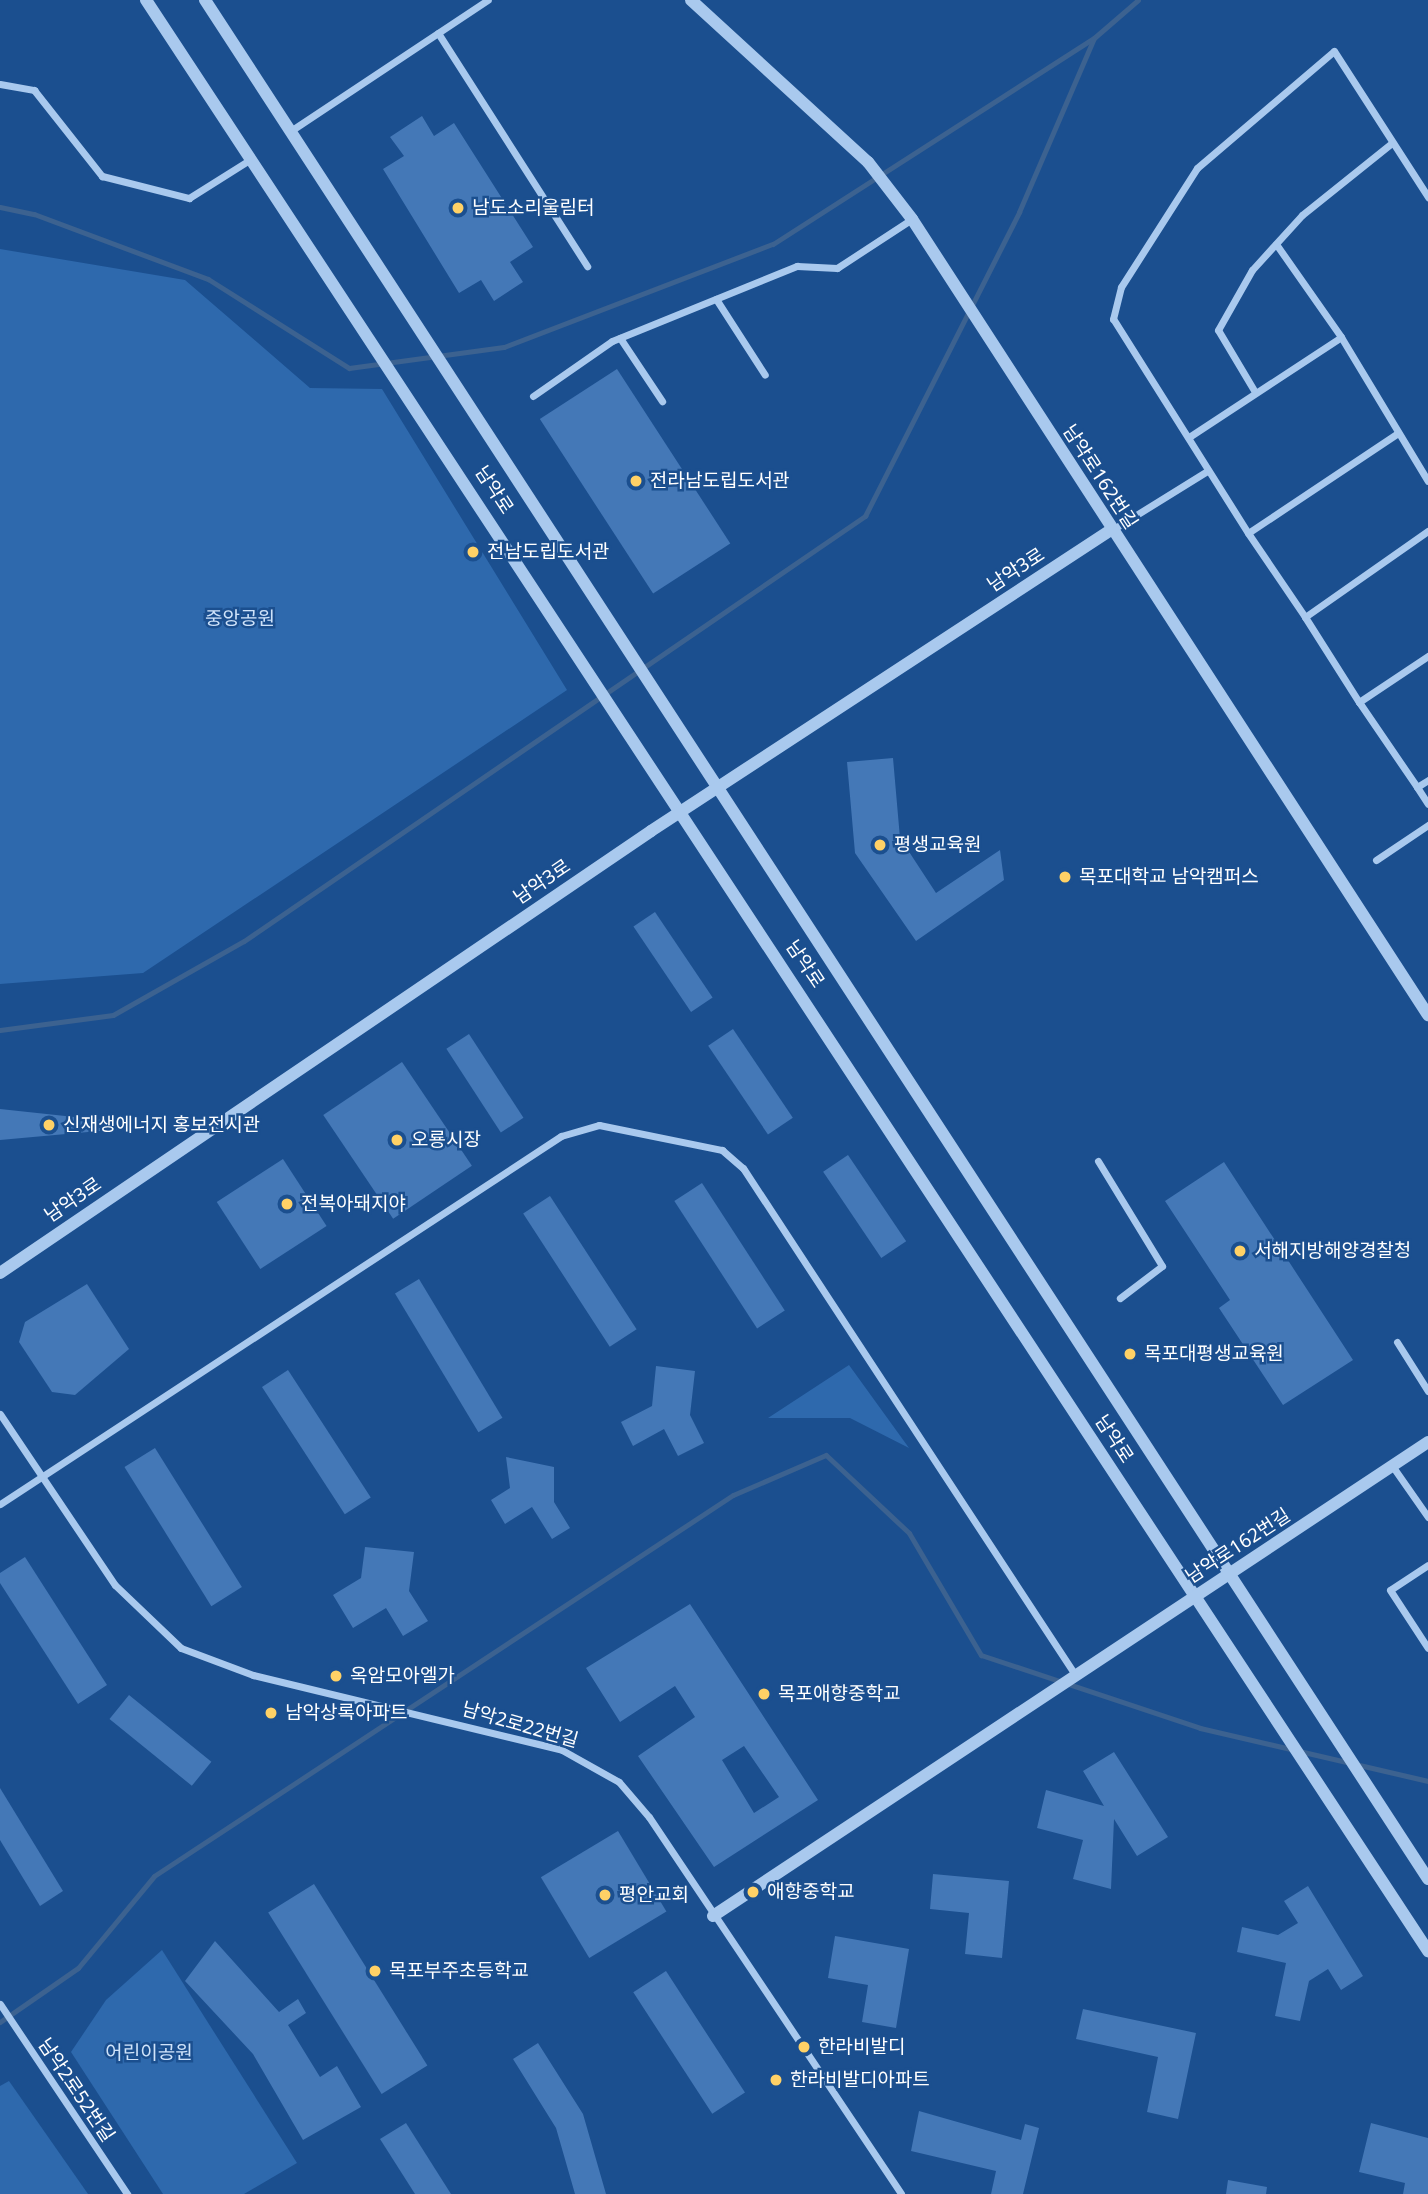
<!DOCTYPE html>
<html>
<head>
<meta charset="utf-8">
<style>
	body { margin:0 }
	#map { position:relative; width:1428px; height:2194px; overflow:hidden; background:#1b4f8f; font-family:"Noto Sans","Noto Sans KR",sans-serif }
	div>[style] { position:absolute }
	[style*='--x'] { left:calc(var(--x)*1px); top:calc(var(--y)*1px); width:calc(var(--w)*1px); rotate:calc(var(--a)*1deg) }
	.green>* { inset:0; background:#2e69ad }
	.stream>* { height:5px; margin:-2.5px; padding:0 2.5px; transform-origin:2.5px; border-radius:2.5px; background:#3c6290 }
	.building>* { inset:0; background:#4478b7; transform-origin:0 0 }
	.minor>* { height:7px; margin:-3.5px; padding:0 3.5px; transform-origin:3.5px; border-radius:3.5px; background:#a9c9ee }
	.tertiary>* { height:12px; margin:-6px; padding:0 6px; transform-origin:6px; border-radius:6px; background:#a9c9ee }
	.dots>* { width:19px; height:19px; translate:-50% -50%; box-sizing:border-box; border:4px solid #1b4f8f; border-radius:50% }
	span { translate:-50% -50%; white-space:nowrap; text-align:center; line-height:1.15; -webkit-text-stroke:5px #1b4f8f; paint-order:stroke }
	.poi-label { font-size:19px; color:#fff }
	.left { translate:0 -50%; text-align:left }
	.street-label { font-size:19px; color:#fff }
	.park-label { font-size:19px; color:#cfe3fa }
</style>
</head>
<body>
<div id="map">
	<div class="green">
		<div style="clip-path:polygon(0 249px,185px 280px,310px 388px,382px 389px,567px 690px,143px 973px,0 984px)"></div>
		<div style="clip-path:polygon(849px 1365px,909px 1448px,850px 1418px,768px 1418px)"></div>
		<div style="clip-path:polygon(162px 1950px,297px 2163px,244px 2194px,163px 2194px,71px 2052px,106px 2000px)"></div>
		<div style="clip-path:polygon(9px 2081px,88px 2194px,0 2194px,0 2086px)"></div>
	</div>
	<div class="stream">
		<div style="--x:0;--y:207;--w:35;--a:12"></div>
		<div style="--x:34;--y:214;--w:186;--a:20.5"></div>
		<div style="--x:208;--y:279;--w:167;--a:32.3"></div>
		<div style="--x:349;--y:368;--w:156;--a:-7.7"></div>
		<div style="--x:504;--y:347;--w:288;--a:-21"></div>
		<div style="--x:773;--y:244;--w:381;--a:-32.7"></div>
		<div style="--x:1094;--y:38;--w:58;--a:-40.8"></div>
		<div style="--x:0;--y:1030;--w:114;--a:-7.6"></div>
		<div style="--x:113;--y:1015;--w:150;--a:-29.5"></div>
		<div style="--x:244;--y:941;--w:753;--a:-34.39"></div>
		<div style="--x:865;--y:516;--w:341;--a:-63.1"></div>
		<div style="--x:1019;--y:212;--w:189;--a:-66.7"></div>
		<div style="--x:0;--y:2022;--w:95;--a:-34.7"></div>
		<div style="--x:78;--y:1968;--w:119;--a:-50.4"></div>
		<div style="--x:154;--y:1876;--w:693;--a:-33.35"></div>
		<div style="--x:733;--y:1495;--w:101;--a:-23.3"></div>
		<div style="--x:826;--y:1455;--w:114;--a:43.2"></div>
		<div style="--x:909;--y:1533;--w:142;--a:59.5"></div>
		<div style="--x:981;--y:1655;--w:231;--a:18.4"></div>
		<div style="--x:1200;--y:1728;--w:234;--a:13.1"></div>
	</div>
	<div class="building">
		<div style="clip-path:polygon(422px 116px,434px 136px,454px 123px,533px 247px,510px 262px,523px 282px,494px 301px,481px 280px,459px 293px,383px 169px,404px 156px,390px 137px)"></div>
		<div style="left:617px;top:369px;width:208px;height:92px;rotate:57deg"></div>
		<div style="clip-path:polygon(893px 758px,900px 838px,936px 893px,1000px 850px,1004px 880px,916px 941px,855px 853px,847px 762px)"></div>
		<div style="left:655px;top:912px;width:103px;height:26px;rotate:56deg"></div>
		<div style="left:733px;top:1029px;width:107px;height:30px;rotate:56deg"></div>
		<div style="left:469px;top:1034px;width:100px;height:27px;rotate:57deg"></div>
		<div style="left:402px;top:1062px;width:125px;height:95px;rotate:56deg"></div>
		<div style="clip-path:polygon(0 1109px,121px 1122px,121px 1129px,0 1140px)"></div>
		<div style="left:848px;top:1155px;width:104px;height:30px;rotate:56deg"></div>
		<div style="left:283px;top:1159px;width:80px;height:79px;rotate:57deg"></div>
		<div style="clip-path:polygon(1224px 1162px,1353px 1360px,1283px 1405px,1219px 1308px,1230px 1300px,1165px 1201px)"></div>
		<div style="left:702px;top:1183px;width:152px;height:33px;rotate:57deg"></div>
		<div style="left:550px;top:1196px;width:159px;height:32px;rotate:57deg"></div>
		<div style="left:419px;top:1279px;width:162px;height:28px;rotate:59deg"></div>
		<div style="clip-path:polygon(87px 1284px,129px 1349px,75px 1395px,52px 1392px,19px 1342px,25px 1322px)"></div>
		<div style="clip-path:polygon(656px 1366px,695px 1371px,690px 1415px,704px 1443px,678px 1456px,664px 1429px,633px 1446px,621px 1422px,652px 1406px)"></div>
		<div style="left:288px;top:1370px;width:152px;height:31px;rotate:57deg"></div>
		<div style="left:155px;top:1448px;width:164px;height:36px;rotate:58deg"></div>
		<div style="clip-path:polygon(506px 1457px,554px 1467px,554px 1502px,570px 1528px,552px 1539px,532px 1507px,505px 1524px,491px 1500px,510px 1488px)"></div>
		<div style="clip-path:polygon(365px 1547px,414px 1552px,409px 1591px,428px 1621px,403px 1636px,386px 1608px,353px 1628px,333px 1595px,361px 1578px)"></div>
		<div style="clip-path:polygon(25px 1557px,107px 1685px,78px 1704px,0 1583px,0 1573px)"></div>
		<div style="clip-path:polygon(evenodd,690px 1604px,818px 1800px,714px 1867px,638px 1756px,695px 1717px,675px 1686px,620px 1722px,586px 1668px,690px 1604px,744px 1746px,779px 1797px,754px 1813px,722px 1760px,744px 1746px)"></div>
		<div style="left:129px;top:1695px;width:106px;height:31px;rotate:39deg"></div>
		<div style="clip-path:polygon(1114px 1752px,1168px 1837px,1137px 1856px,1114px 1819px,1111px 1889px,1073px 1879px,1083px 1840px,1037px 1828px,1046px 1790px,1104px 1806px,1083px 1771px)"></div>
		<div style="clip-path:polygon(0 1788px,63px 1891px,40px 1906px,0 1840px)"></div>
		<div style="left:618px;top:1831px;width:94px;height:90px;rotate:59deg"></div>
		<div style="clip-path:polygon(933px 1874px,1009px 1881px,1002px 1958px,965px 1954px,969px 1913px,930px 1909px)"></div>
		<div style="left:314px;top:1884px;width:214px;height:54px;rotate:58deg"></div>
		<div style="clip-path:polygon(1308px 1886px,1363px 1976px,1341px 1990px,1328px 1969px,1309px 1981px,1300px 2021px,1275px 2016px,1286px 1963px,1237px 1952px,1242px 1927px,1278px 1935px,1298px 1923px,1284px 1901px)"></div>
		<div style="clip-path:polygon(835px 1936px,909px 1949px,896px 2028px,862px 2022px,868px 1985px,828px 1978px)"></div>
		<div style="clip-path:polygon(215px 1941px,279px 2012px,298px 1999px,306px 2013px,288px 2025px,320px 2077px,337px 2066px,361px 2107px,303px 2140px,253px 2054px,185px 1981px)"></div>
		<div style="left:666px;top:1971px;width:145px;height:39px;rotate:57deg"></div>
		<div style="clip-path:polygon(1083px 2009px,1196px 2033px,1178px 2119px,1147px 2112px,1158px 2057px,1076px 2039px)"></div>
		<div style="clip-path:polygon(538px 2043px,583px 2114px,606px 2194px,575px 2194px,556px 2128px,513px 2059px)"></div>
		<div style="clip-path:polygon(919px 2111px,1021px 2140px,1025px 2124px,1039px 2128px,1023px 2194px,991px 2194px,996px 2171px,911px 2151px)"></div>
		<div style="clip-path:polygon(406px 2123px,451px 2194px,415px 2194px,380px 2139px)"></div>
		<div style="clip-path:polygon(1371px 2123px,1428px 2138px,1428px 2194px,1403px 2194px,1405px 2183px,1359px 2172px)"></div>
		<div style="clip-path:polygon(1228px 2180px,1267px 2187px,1266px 2194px,1226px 2194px)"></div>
	</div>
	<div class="minor">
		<div style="--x:438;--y:33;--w:277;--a:57.4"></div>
		<div style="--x:0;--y:84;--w:35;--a:10"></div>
		<div style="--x:34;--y:90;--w:110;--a:51.7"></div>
		<div style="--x:102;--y:176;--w:90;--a:14.2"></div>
		<div style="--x:189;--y:198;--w:73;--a:-32.2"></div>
		<div style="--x:292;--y:130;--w:235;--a:-33.6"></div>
		<div style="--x:1276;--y:244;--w:113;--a:55"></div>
		<div style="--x:1341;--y:337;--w:168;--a:58.9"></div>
		<div style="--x:716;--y:299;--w:90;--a:57.2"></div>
		<div style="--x:620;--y:338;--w:76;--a:56.3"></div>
		<div style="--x:1255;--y:392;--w:72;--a:-120.8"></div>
		<div style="--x:1218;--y:330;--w:69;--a:-60.5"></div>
		<div style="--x:1252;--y:270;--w:74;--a:-47.7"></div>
		<div style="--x:1302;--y:215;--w:115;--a:-38.7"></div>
		<div style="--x:533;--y:396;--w:96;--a:-34.8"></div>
		<div style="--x:612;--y:341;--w:200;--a:-22.1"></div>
		<div style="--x:797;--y:266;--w:40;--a:2.9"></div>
		<div style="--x:837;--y:268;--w:90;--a:-33.2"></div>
		<div style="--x:1398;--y:433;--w:180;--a:146.3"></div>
		<div style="--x:1248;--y:533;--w:253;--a:-122.2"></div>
		<div style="--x:1113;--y:319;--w:33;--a:-76"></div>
		<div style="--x:1121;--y:287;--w:141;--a:-57.4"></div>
		<div style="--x:1197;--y:168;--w:180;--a:-40.5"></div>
		<div style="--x:1334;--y:51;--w:174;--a:57.2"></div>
		<div style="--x:1189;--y:437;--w:182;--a:-33.3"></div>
		<div style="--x:1112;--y:530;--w:112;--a:-31.8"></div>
		<div style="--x:1248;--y:533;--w:102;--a:55.8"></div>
		<div style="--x:1305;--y:617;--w:150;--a:-35"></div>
		<div style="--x:1305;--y:617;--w:101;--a:57.6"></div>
		<div style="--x:1359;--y:702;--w:83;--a:-33.7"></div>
		<div style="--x:1359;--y:702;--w:103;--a:55.7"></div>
		<div style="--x:1417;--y:787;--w:13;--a:-32"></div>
		<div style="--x:1417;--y:787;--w:20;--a:57"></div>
		<div style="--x:1376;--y:860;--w:63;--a:-33.9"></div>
		<div style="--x:1098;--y:1161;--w:123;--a:58.6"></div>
		<div style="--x:1162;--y:1266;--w:53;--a:142.7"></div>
		<div style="--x:1397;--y:1342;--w:58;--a:57.7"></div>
		<div style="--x:0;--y:1414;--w:206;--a:56.1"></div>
		<div style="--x:115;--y:1585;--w:91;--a:43.7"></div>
		<div style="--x:181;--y:1648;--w:77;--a:20.6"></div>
		<div style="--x:253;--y:1675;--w:318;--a:13.6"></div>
		<div style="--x:562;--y:1750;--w:65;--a:29.3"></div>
		<div style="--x:619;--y:1782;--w:46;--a:49.4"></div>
		<div style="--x:649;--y:1817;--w:453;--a:56.2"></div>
		<div style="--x:1393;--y:1467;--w:61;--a:55"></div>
		<div style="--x:0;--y:1504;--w:671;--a:-33.26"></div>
		<div style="--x:561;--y:1136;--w:40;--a:-16"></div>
		<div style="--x:599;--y:1125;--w:126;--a:11.5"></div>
		<div style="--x:722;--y:1150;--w:28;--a:41"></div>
		<div style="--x:743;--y:1168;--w:604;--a:56.76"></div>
		<div style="--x:1428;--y:1565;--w:45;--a:146.7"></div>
		<div style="--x:1390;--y:1590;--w:69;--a:56.8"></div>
		<div style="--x:0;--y:2004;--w:229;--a:56.2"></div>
	</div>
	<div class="tertiary">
		<div style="--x:146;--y:0;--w:2335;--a:56.69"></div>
		<div style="--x:205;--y:0;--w:2242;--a:56.94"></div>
		<div style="--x:691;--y:0;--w:240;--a:42.5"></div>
		<div style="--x:868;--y:162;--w:72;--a:52.3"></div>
		<div style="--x:912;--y:219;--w:949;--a:57.05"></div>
		<div style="--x:0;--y:1273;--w:787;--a:-34.17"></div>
		<div style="--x:651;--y:831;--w:550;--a:-33.2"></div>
		<div style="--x:713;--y:1916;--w:858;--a:-33.54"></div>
	</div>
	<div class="dots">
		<div style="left:458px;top:208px;background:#ffd166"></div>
		<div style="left:636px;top:481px;background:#ffd166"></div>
		<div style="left:473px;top:552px;background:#ffd166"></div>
		<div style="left:880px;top:845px;background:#ffd166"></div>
		<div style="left:1065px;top:877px;background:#ffd166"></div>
		<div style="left:49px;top:1125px;background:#ffd166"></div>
		<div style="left:397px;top:1140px;background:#ffd166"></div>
		<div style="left:287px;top:1204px;background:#ffd166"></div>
		<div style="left:1240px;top:1251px;background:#ffd166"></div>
		<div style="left:1130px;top:1354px;background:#ffd166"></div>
		<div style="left:336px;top:1676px;background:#ffd166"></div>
		<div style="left:764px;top:1694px;background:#ffd166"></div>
		<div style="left:271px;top:1713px;background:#ffd166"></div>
		<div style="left:753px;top:1892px;background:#ffd166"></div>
		<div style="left:605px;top:1895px;background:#ffd166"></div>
		<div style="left:375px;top:1971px;background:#ffd166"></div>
		<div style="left:804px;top:2047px;background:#ffd166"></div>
		<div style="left:776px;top:2080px;background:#ffd166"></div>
	</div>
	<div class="poi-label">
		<span class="left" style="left:472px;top:208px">남도소리울림터</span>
		<span class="left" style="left:650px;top:481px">전라남도립도서관</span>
		<span class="left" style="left:487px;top:552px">전남도립도서관</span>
		<span class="left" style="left:894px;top:845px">평생교육원</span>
		<span class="left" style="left:1079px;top:877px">목포대학교 남악캠퍼스</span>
		<span class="left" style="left:63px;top:1125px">신재생에너지 홍보전시관</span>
		<span class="left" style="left:411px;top:1140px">오룡시장</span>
		<span class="left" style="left:301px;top:1204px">전복아돼지야</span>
		<span class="left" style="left:1254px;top:1251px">서해지방해양경찰청</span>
		<span class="left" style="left:1144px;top:1354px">목포대평생교육원</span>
		<span class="left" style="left:350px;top:1676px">옥암모아엘가</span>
		<span class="left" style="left:778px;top:1694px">목포애향중학교</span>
		<span class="left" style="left:285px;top:1713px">남악상록아파트</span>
		<span class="left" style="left:767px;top:1892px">애향중학교</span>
		<span class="left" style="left:619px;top:1895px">평안교회</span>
		<span class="left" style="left:389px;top:1971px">목포부주초등학교</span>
		<span class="left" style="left:818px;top:2047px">한라비발디</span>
		<span class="left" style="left:790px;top:2080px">한라비발디아파트</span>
	</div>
	<div class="street-label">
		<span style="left:1100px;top:477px;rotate:57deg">남악로162번길</span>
		<span style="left:494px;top:490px;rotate:57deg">남악로</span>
		<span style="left:1016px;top:570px;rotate:-33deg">남악3로</span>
		<span style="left:542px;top:882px;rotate:-34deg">남악3로</span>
		<span style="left:805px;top:964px;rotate:56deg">남악로</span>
		<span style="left:73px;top:1200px;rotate:-34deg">남악3로</span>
		<span style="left:1114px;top:1439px;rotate:57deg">남악로</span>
		<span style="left:1238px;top:1546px;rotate:-33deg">남악로162번길</span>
		<span style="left:520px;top:1725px;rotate:16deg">남악2로22번길</span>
		<span style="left:76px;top:2090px;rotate:56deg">남악2로52번길</span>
	</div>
	<div class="park-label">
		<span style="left:240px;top:619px">중앙공원</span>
		<span style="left:149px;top:2053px">어린이공원</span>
	</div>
</div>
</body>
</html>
